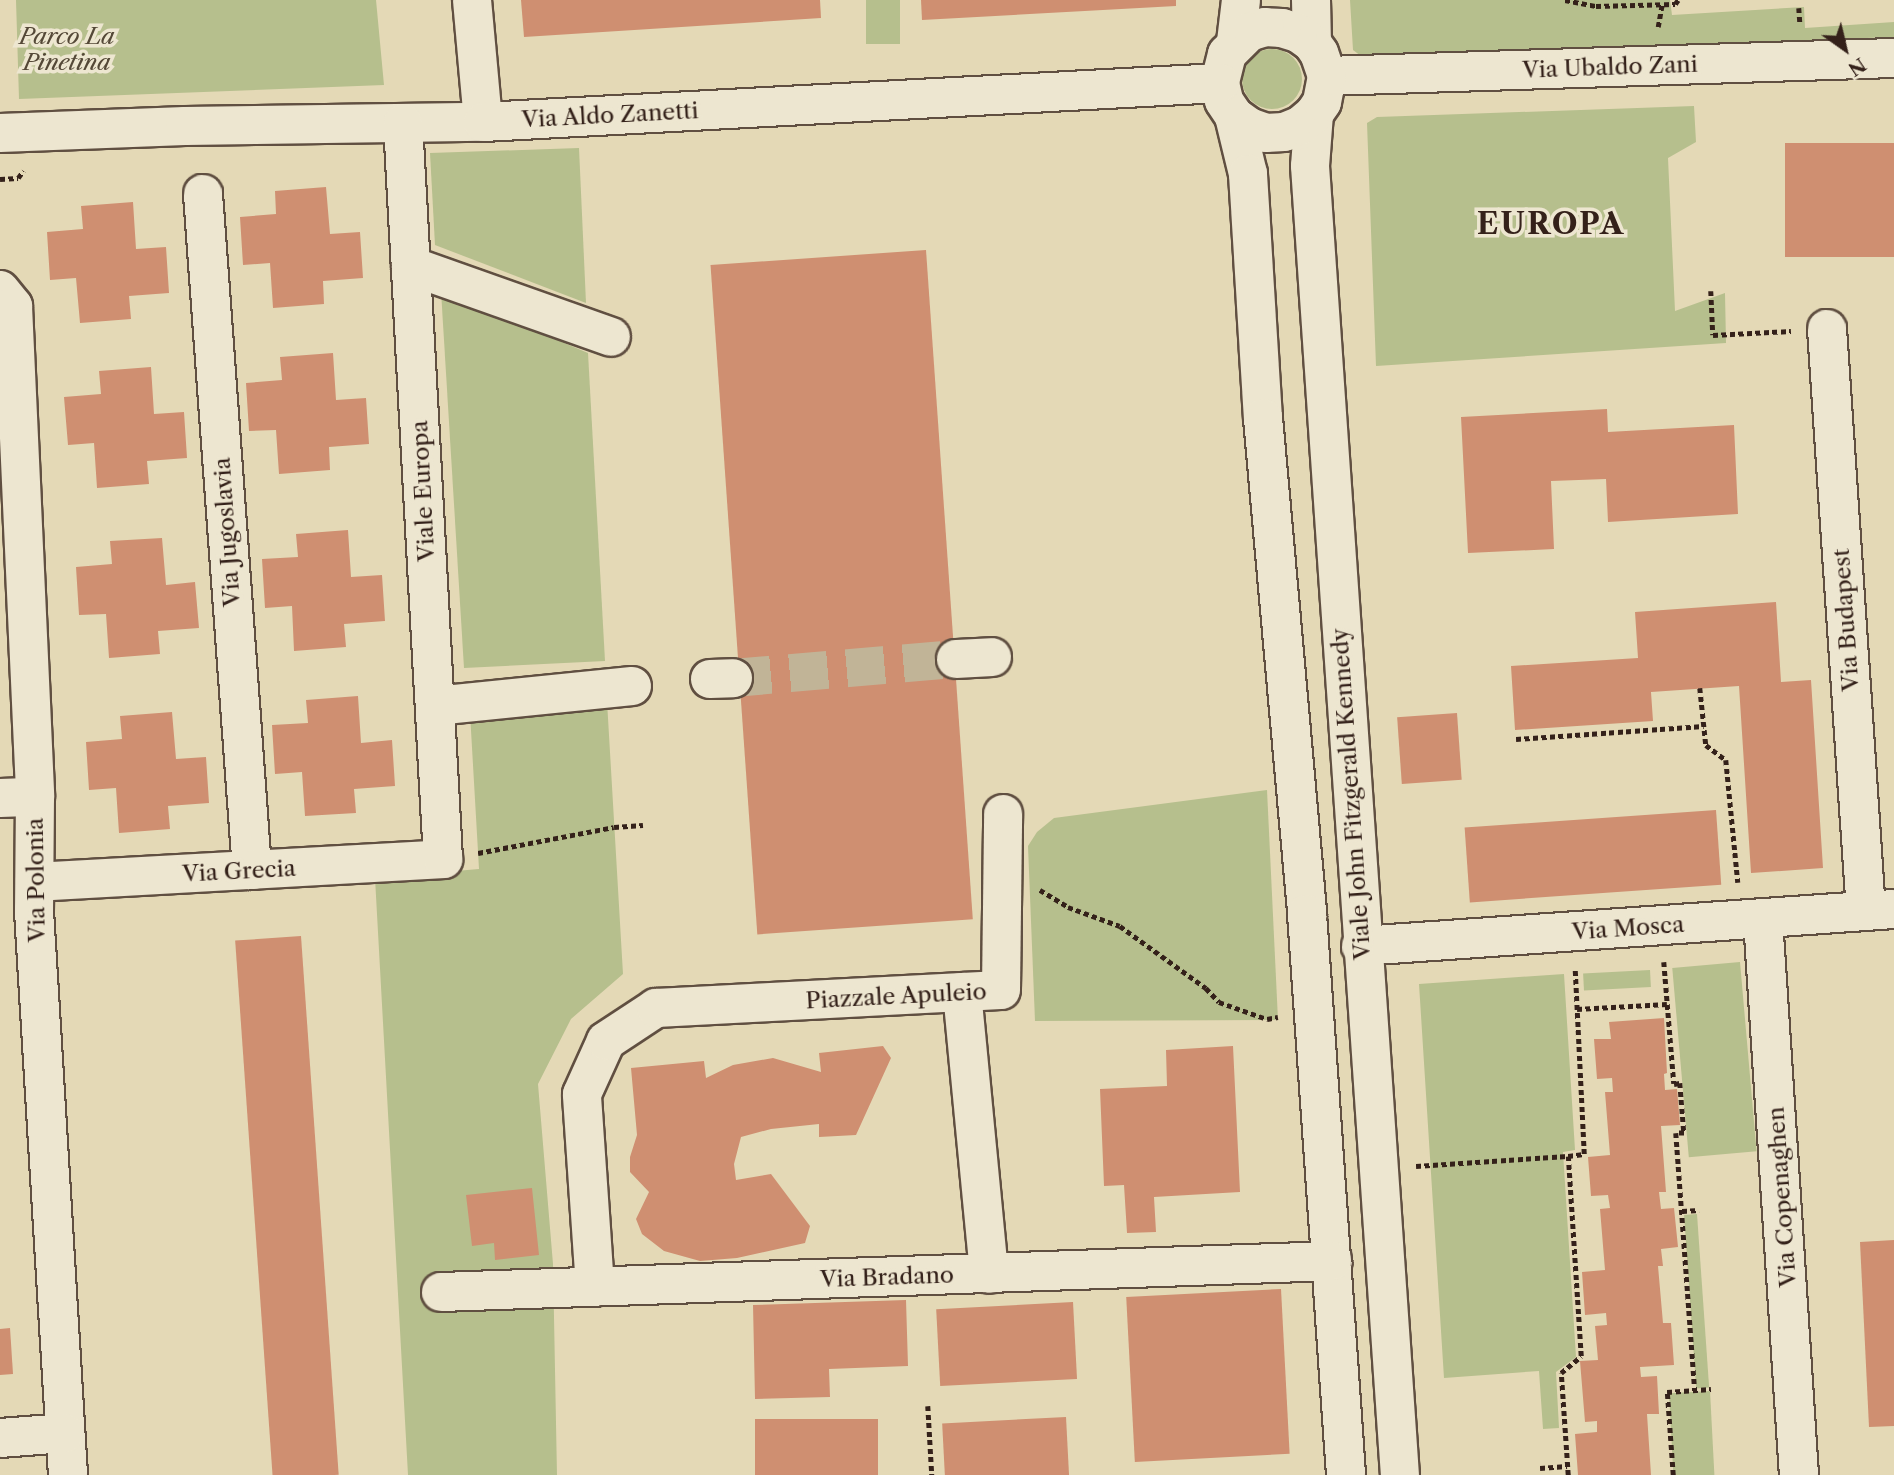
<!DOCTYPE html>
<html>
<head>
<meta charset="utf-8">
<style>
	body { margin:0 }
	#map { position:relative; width:1894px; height:1475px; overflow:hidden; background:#e4d9b6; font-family:"Libre Caslon Text",serif }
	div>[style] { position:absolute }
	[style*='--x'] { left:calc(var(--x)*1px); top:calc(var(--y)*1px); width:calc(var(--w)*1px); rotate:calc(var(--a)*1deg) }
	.green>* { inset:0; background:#b6bf8d; transform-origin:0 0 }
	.round { border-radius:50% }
	.building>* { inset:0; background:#cf8f71; transform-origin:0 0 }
	.minor-tunnel>* { height:38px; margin-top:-19px; transform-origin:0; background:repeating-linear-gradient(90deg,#c1b497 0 38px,transparent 0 57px) }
	.path>* { height:4.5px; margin-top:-2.25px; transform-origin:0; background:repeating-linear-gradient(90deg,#34211a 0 5px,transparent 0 8.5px) }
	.roads { filter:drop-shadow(2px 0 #604f41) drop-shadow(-2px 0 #604f41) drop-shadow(0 2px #604f41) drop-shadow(0 -2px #604f41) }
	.minor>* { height:38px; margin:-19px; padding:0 19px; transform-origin:19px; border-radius:19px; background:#ede6d0 }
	span { translate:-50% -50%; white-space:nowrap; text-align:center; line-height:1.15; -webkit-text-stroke:7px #ede6d0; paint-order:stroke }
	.park-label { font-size:23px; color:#544837; font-style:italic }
	.street-label { font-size:23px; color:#34211a }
	.district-label { font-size:30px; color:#34211a; font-weight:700; letter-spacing:2px }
	.north { position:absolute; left:1810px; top:14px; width:70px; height:70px; -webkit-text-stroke:5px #ede6d0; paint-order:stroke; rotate:146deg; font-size:19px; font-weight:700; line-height:28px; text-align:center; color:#34211a }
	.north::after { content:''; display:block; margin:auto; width:24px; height:32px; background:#34211a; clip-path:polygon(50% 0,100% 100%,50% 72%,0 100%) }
</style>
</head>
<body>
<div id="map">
	<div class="green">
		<div style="clip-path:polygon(16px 0,376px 0,384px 85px,19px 99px)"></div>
		<div style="left:866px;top:0;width:34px;height:44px"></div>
		<div style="clip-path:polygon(1350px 0,1670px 0,1672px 15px,1804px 7px,1805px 28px,1894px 22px,1894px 37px,1361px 56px,1353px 50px)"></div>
		<div class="round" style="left:1242px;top:49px;width:60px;height:60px"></div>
		<div style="clip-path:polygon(1694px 106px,1696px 142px,1668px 158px,1675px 311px,1725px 293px,1726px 343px,1376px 366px,1367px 123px,1377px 117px)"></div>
		<div style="clip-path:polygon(579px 148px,586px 303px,435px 245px,430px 153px)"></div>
		<div style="clip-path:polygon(441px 291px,588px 353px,605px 661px,464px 668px)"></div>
		<div style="clip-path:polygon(607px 701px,623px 974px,571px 1019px,538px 1084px,553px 1264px,557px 1475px,408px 1475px,375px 878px,479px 869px,470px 713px)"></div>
		<div style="clip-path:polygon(1267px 790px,1278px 1020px,1035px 1021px,1028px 846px,1037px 832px,1054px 818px)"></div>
		<div style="left:1740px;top:962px;width:190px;height:68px;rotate:85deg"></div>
		<div style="left:1650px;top:970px;width:17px;height:67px;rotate:87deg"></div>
		<div style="clip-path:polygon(1564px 974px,1575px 1150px,1563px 1152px,1576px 1357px,1556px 1372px,1559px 1428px,1543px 1429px,1539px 1371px,1444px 1378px,1419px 984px)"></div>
		<div style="left:1697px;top:1214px;width:174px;height:13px;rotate:86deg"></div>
		<div style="left:1710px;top:1391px;width:84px;height:41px;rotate:87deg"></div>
	</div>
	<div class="building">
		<div style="clip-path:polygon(521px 0,820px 0,821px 18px,524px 37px)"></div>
		<div style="clip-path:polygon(921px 0,1176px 0,1176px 6px,922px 20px)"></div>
		<div style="left:1894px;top:143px;width:114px;height:109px;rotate:90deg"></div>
		<div style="clip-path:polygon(326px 187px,330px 234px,360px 232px,363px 278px,323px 281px,324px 304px,273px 308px,270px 263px,243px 265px,240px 217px,276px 214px,275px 191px)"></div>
		<div style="clip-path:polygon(133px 202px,136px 249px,166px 247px,169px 293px,129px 296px,131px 319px,80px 323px,76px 278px,50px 280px,47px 232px,83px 229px,81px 206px)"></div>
		<div style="left:926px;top:250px;width:671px;height:216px;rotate:86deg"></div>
		<div style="clip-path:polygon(333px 353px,336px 400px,366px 398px,369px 444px,329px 447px,330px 470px,279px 474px,276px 430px,249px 431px,246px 383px,282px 380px,280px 357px)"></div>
		<div style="clip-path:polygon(151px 367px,154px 414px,184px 412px,187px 458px,147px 461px,149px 484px,97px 488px,94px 443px,68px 445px,64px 397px,101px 394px,99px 371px)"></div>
		<div style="clip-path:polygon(1607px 409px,1608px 432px,1734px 425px,1738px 514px,1608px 522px,1606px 479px,1551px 481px,1554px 549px,1468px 553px,1461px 417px)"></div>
		<div style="clip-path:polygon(348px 530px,351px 577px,382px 575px,385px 621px,344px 624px,346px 647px,294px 651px,292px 606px,265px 608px,262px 559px,298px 557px,296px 534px)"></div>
		<div style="clip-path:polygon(162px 538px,166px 585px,195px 582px,199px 628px,158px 631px,160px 654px,109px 658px,106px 614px,79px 615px,76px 567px,112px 564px,110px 541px)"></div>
		<div style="clip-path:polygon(1776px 602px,1781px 682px,1811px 680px,1823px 868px,1751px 873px,1739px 686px,1651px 692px,1653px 721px,1515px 730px,1511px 666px,1638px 658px,1635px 612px)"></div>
		<div style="clip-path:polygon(358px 696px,361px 743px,392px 740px,395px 786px,354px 789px,356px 813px,305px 816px,302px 772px,275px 774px,272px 725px,308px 723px,306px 700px)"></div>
		<div style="clip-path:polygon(172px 712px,176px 759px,206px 757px,209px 803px,168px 806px,170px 829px,119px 833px,116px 788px,89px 790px,86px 742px,122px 739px,120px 716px)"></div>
		<div style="left:1457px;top:713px;width:67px;height:60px;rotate:86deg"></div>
		<div style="left:1716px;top:810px;width:75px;height:252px;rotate:86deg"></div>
		<div style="left:301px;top:936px;width:540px;height:66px;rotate:86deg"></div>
		<div style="clip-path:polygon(1664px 1018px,1667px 1073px,1664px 1074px,1665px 1090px,1677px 1089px,1680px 1125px,1661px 1126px,1666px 1192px,1659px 1192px,1661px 1209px,1674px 1208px,1678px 1247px,1661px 1249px,1663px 1266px,1658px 1266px,1663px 1323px,1671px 1323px,1674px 1365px,1640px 1367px,1641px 1377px,1657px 1376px,1659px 1414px,1647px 1414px,1651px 1475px,1578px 1475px,1575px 1434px,1597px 1432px,1597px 1421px,1585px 1422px,1580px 1361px,1598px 1360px,1595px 1326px,1607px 1325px,1606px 1313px,1585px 1315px,1582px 1272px,1605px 1270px,1600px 1209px,1610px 1208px,1608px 1195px,1591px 1196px,1588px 1157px,1610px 1155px,1605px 1092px,1613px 1092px,1612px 1078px,1597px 1079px,1594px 1039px,1611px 1039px,1609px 1022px)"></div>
		<div style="clip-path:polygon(883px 1046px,891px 1058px,856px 1135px,819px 1137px,819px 1124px,771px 1129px,741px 1137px,734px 1164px,736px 1180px,771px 1174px,810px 1226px,805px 1243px,737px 1258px,700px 1261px,664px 1251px,642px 1234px,636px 1219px,649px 1192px,630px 1172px,630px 1157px,637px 1135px,631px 1068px,704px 1061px,706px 1078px,733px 1065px,773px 1058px,821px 1072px,819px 1053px)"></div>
		<div style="clip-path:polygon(1233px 1046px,1240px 1192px,1154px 1197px,1156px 1232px,1127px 1233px,1124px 1185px,1104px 1186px,1100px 1089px,1167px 1086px,1166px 1050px)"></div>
		<div style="clip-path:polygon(532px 1188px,539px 1255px,495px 1260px,494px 1243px,472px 1246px,466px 1195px)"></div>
		<div style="clip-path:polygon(1894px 1240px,1894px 1426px,1869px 1427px,1860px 1242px)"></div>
		<div style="left:1281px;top:1289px;width:165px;height:155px;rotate:87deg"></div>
		<div style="clip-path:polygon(906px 1300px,908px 1366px,829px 1369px,830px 1397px,755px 1399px,753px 1305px)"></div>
		<div style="left:1073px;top:1302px;width:77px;height:137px;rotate:87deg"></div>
		<div style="clip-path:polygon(10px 1328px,13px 1374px,0 1375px,0 1329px)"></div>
		<div style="left:1066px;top:1417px;width:58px;height:124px;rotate:87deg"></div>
		<div style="left:878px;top:1419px;width:56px;height:123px;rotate:90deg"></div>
	</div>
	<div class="minor-tunnel">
		<div style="--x:733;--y:678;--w:224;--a:-4.9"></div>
	</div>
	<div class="path">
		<div style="--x:1565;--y:0;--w:32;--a:11"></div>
		<div style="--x:1596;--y:6;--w:79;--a:-1.5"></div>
		<div style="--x:1675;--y:4;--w:5;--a:-53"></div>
		<div style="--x:1799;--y:8;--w:16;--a:86"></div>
		<div style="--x:1658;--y:27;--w:23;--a:-80"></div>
		<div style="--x:0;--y:179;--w:18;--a:-3"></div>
		<div style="--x:18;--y:178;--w:9;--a:-54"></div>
		<div style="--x:1711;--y:291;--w:44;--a:87.4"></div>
		<div style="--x:1713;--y:335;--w:78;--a:-2.9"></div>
		<div style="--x:1700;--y:688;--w:57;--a:84"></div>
		<div style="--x:1706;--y:745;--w:25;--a:37"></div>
		<div style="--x:1726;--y:760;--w:123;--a:84.4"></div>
		<div style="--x:1516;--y:739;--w:188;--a:-4"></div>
		<div style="--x:478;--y:853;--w:138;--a:-10.8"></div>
		<div style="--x:614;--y:827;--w:29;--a:-4"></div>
		<div style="--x:1040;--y:890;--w:33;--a:31"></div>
		<div style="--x:1068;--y:907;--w:55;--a:20.1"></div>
		<div style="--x:1120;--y:926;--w:106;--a:35.8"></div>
		<div style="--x:1206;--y:988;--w:19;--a:47"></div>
		<div style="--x:1219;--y:1002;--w:51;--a:19.5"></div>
		<div style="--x:1267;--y:1019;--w:11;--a:-10"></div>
		<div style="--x:1664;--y:962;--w:122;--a:85.3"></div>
		<div style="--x:1674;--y:1084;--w:6;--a:-9"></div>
		<div style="--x:1680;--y:1083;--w:50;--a:85.4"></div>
		<div style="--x:1684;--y:1133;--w:8;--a:180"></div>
		<div style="--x:1676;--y:1133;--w:258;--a:85.8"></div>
		<div style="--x:1577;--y:1009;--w:90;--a:-3.2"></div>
		<div style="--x:1416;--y:1166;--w:152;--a:-3.8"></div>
		<div style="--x:1682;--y:1211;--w:17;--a:-3"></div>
		<div style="--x:928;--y:1406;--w:69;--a:86.7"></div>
		<div style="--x:1540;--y:1468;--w:27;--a:-4"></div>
		<div style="--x:1568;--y:1475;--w:102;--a:-93.9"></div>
		<div style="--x:1561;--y:1373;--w:26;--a:-40"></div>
		<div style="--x:1581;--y:1356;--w:200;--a:-93.7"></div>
		<div style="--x:1568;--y:1156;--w:16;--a:-7"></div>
		<div style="--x:1584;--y:1154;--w:185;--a:-92.8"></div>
		<div style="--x:1673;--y:1475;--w:83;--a:-94.1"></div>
		<div style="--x:1667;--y:1392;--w:44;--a:-3.9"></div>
	</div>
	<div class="roads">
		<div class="minor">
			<div style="--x:472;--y:0;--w:122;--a:84.8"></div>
			<div style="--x:1311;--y:0;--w:43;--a:88.7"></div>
			<div style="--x:1236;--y:42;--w:42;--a:-83.2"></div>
			<div style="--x:1327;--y:76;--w:567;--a:-1.82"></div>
			<div style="--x:1314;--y:114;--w:52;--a:94.4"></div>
			<div style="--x:1310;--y:166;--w:1312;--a:86.07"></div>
			<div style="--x:1234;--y:116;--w:19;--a:36"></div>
			<div style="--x:1249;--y:127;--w:18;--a:19"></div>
			<div style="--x:1266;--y:133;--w:18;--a:-3"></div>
			<div style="--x:1284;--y:132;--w:18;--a:-22"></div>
			<div style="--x:1301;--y:125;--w:17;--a:-40"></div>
			<div style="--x:1314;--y:114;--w:14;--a:-56"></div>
			<div style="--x:1322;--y:102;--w:26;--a:-79"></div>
			<div style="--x:1327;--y:76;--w:24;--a:-109"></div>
			<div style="--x:1319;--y:53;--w:12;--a:-125"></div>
			<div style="--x:1312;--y:43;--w:17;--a:-144"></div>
			<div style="--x:1298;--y:33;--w:17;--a:-163"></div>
			<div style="--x:1282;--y:28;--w:17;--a:-177"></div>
			<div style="--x:1265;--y:27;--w:17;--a:163"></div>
			<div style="--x:1249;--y:32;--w:31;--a:135"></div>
			<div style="--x:1227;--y:54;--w:30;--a:104"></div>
			<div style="--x:1220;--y:83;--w:18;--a:77"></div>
			<div style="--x:1224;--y:101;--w:18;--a:56"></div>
			<div style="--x:1234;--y:116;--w:60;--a:76.4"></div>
			<div style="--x:1248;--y:174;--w:244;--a:86.5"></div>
			<div style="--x:1263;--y:418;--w:498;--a:84.9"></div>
			<div style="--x:1307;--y:914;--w:562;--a:86.02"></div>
			<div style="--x:0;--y:133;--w:185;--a:-2.2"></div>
			<div style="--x:185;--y:126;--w:298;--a:-0.8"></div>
			<div style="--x:483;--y:122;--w:738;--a:-3.03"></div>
			<div style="--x:203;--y:194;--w:678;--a:85.85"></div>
			<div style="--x:411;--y:266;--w:212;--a:19.5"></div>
			<div style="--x:0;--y:290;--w:21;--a:51"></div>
			<div style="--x:13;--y:306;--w:491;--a:87.4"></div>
			<div style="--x:35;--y:797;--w:114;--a:90.5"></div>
			<div style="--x:34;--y:911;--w:565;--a:86.55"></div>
			<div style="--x:1827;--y:329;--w:583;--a:86.17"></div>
			<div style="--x:956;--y:659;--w:36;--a:-3"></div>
			<div style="--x:710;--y:679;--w:23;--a:-2"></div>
			<div style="--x:435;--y:706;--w:198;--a:-5.8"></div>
			<div style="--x:0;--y:798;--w:35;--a:-2"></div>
			<div style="--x:35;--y:882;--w:409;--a:-3.2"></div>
			<div style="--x:443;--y:859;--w:737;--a:-93.11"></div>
			<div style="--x:1763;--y:919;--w:557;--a:86.3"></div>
			<div style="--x:1361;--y:946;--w:534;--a:-3.97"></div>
			<div style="--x:962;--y:992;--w:283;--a:84.5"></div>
			<div style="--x:595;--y:1287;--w:193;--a:-93.9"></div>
			<div style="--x:582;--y:1094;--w:58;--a:-65.6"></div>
			<div style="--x:606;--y:1041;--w:60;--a:-33.4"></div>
			<div style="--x:656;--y:1008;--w:345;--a:-3"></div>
			<div style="--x:1001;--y:990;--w:176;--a:-89.3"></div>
			<div style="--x:441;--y:1292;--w:892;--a:-1.99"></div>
			<div style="--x:0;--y:1438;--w:65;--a:-4.4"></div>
		</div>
	</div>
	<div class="park-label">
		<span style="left:67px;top:49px">Parco La<br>Pinetina</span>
	</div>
	<div class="street-label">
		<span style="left:1610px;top:67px;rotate:-2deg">Via Ubaldo Zani</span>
		<span style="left:610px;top:115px;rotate:-3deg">Via Aldo Zanetti</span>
		<span style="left:423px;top:491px;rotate:-93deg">Viale Europa</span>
		<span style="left:227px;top:532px;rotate:-94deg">Via Jugoslavia</span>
		<span style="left:1846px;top:620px;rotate:-94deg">Via Budapest</span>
		<span style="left:1351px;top:794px;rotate:-94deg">Viale John Fitzgerald Kennedy</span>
		<span style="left:239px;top:871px;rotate:-3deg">Via Grecia</span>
		<span style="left:36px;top:880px;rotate:-91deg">Via Polonia</span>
		<span style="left:1628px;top:928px;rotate:-4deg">Via Mosca</span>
		<span style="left:896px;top:996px;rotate:-3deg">Piazzale Apuleio</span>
		<span style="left:1782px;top:1197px;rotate:-94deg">Via Copenaghen</span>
		<span style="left:887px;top:1277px;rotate:-2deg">Via Bradano</span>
	</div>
	<div class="district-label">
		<span style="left:1551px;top:224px">EUROPA</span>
	</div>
	<div class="north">N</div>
</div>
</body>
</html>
